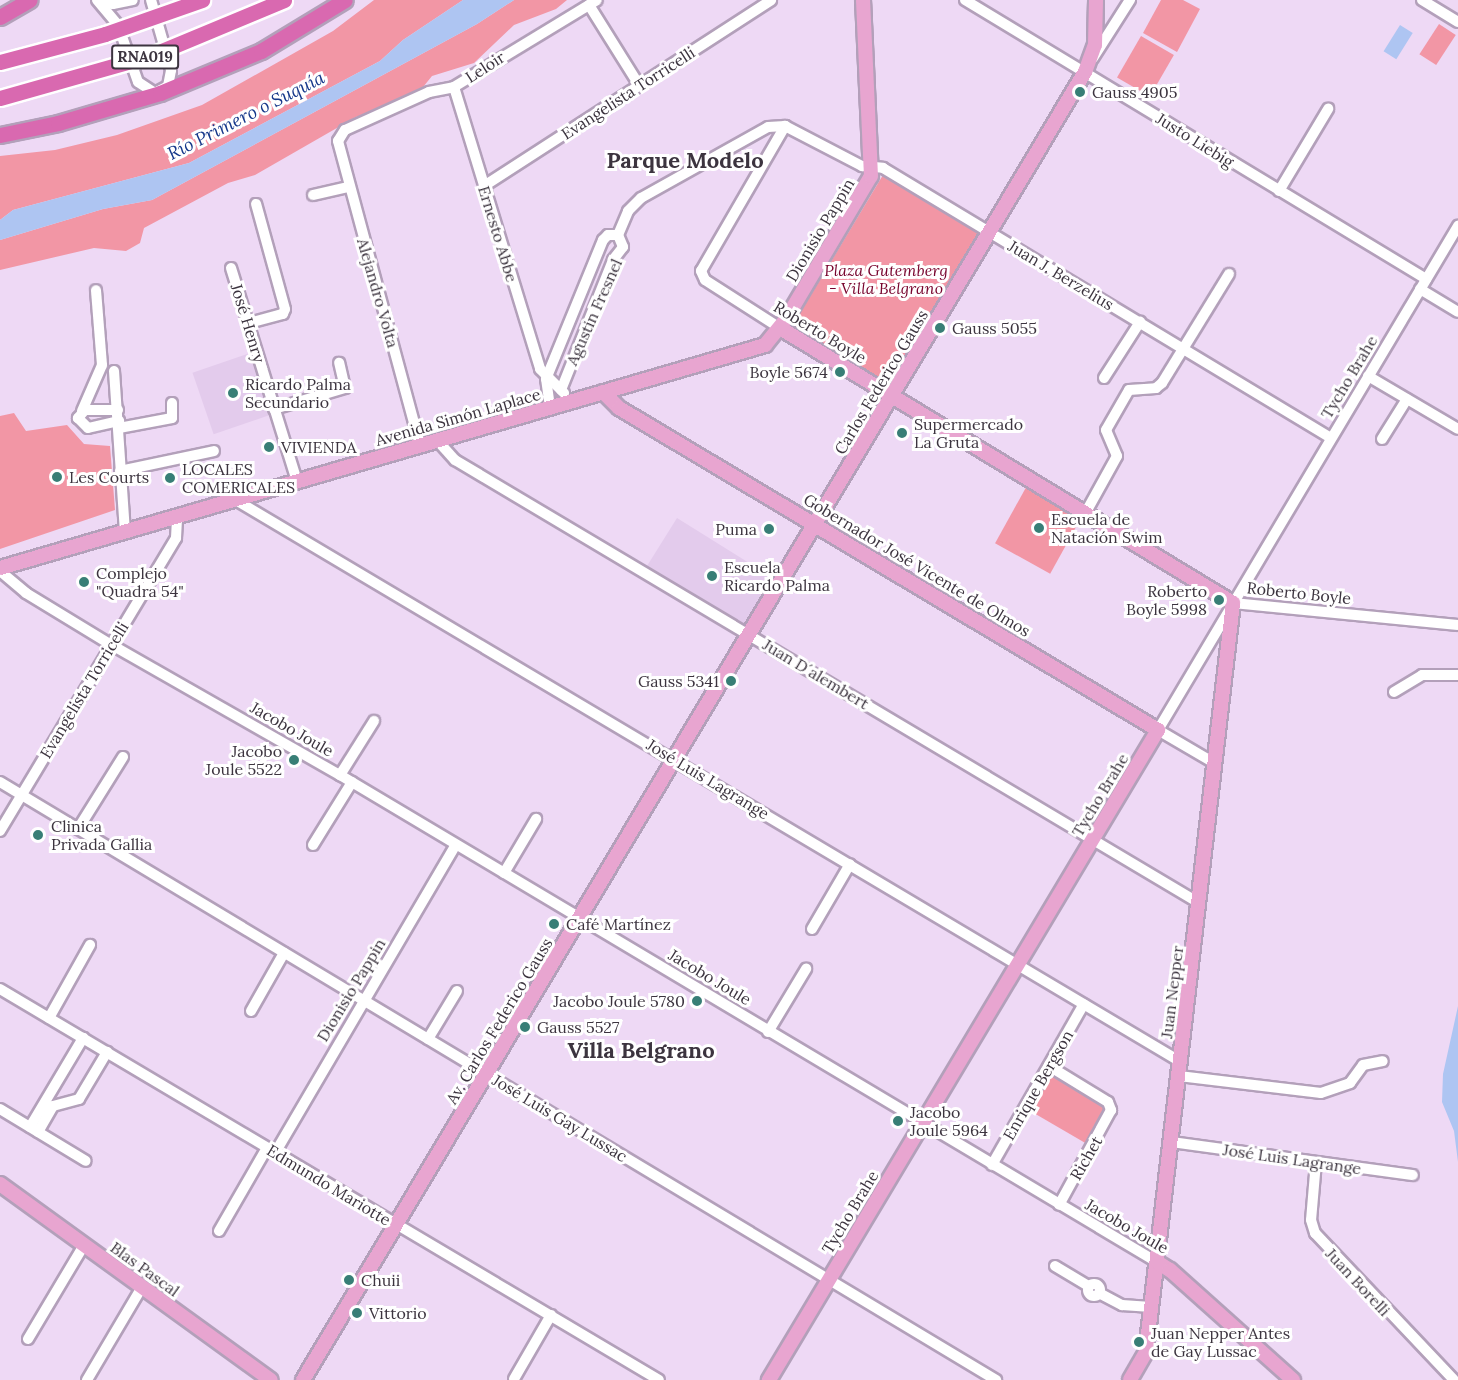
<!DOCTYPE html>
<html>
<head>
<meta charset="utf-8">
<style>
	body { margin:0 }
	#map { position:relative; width:1458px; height:1380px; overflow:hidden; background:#eed9f5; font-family:Lora,serif }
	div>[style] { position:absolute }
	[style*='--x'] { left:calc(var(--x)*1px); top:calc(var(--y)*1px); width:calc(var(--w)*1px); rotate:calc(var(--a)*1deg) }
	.built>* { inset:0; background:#e3cbec; transform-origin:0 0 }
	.green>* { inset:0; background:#f296a5; transform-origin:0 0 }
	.water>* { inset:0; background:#aec5f2; transform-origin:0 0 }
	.roads { filter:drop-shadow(2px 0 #b3a0ba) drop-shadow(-2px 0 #b3a0ba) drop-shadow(0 2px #b3a0ba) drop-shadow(0 -2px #b3a0ba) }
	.minor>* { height:10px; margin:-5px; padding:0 5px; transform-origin:5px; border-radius:5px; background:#fff }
	.minor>.ring { margin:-5px; padding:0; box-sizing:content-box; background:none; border:10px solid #fff; border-radius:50% }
	.major>* { height:14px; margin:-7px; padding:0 7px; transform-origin:7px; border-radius:7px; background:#e8a5d0 }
	.highway>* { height:15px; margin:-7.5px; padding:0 7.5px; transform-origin:7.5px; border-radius:7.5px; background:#d969b0 }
	.bridges { filter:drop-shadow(2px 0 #fff) drop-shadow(-2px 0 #fff) drop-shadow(0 2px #fff) drop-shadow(0 -2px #fff) }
	.highway-bridge>* { height:15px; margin:-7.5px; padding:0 7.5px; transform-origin:7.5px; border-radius:7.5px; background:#d969b0 }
	.dots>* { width:16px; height:16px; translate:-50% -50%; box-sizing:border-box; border:3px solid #fff; border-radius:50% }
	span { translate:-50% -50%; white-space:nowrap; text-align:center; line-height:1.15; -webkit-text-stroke:6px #fff; paint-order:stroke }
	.shield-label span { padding:2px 4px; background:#fff; border:2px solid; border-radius:4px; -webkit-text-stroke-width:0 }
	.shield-label { font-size:15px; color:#3c343f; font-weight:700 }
	.street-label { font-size:16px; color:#3c343f }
	.poi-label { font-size:16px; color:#3c343f }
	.left { translate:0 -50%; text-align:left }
	.right { translate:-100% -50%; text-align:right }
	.park-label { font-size:16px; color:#77032d; font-style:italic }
	.water-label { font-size:18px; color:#15378a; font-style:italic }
	.district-label { font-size:22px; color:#3c343f; font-weight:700 }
</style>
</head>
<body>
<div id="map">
	<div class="built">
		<div style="left:253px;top:352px;width:65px;height:64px;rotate:71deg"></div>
		<div style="left:677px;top:518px;width:118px;height:61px;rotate:32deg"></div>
	</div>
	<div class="green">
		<div style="clip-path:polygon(374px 0,463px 0,403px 40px,380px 61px,189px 163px,13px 210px,0 220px,0 156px,55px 150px,117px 135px,202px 105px,333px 31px)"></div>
		<div style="clip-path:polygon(514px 0,567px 0,556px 9px,514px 25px,474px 63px,432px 76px,415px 97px,356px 117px,255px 175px,228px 183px,144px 228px,140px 243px,126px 251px,94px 248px,0 270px,0 240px,103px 209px,152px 200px,477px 24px)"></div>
		<div style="clip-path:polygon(1161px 0,1183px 0,1200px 9px,1177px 52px,1143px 33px)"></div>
		<div style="left:1439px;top:24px;width:20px;height:36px;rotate:33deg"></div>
		<div style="left:1141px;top:36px;width:38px;height:48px;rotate:30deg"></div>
		<div style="left:883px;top:175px;width:113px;height:177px;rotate:31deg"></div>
		<div style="clip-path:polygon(14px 413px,26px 431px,67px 425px,84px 444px,110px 446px,115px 510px,0 549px,0 416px)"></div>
		<div style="left:1029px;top:482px;width:63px;height:70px;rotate:29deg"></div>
		<div style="clip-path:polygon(1051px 1075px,1104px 1104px,1105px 1115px,1087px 1144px,1032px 1112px)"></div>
	</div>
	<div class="water">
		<div style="clip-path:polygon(463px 0,514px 0,477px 24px,152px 200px,103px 209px,0 240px,0 220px,13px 210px,189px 163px,380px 61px,403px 40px)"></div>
		<div style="left:1400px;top:25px;width:15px;height:31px;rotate:32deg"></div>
		<div style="clip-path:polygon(1458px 1006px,1458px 1162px,1454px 1131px,1442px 1102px,1443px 1074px)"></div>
	</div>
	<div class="roads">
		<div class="minor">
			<div style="--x:97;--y:0;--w:33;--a:50"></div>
			<div style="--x:118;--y:25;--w:60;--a:70.7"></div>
			<div style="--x:138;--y:82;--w:20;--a:33"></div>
			<div style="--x:155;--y:93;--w:15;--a:-28"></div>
			<div style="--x:168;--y:86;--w:16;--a:-79"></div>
			<div style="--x:171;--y:70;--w:73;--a:-105.9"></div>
			<div style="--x:965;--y:0;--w:539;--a:31.18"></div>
			<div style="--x:1422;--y:0;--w:42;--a:31.4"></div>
			<div style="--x:101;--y:1;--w:12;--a:14"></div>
			<div style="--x:113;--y:4;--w:20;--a:-11"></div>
			<div style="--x:589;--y:5;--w:94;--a:58"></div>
			<div style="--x:1093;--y:58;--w:69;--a:-57.5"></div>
			<div style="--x:454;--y:87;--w:295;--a:73"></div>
			<div style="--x:540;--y:369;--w:34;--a:45"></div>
			<div style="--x:484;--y:186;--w:342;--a:-32.9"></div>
			<div style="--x:1279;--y:191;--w:96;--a:-59.1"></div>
			<div style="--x:313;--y:195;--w:36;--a:-13"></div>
			<div style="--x:618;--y:235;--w:26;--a:-67"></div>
			<div style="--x:628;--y:211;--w:18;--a:-45"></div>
			<div style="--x:641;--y:198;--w:145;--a:-29.2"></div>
			<div style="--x:768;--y:127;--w:17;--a:-3"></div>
			<div style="--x:785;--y:126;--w:87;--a:27.5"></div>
			<div style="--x:862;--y:166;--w:21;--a:5"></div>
			<div style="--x:883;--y:168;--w:523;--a:31.08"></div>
			<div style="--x:231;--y:268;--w:223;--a:72.8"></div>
			<div style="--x:1420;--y:289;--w:44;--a:31.2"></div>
			<div style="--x:249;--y:323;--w:35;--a:-15"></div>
			<div style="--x:283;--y:314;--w:5;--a:-68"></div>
			<div style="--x:285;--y:309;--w:109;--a:-105.4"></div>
			<div style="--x:780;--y:328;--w:89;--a:-147.4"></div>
			<div style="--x:705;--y:280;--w:10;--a:-114"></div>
			<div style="--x:701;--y:271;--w:168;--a:-59.9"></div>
			<div style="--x:114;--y:371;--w:161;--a:86.1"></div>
			<div style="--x:1368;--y:376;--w:104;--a:30.5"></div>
			<div style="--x:1104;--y:378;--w:67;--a:-57.3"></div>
			<div style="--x:550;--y:407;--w:28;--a:-98"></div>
			<div style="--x:546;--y:379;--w:150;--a:-67.7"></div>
			<div style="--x:603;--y:240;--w:7;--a:-45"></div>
			<div style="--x:608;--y:235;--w:10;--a:0"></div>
			<div style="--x:618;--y:235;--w:13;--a:67"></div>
			<div style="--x:623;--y:247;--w:16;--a:128"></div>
			<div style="--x:613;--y:260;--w:140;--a:111.8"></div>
			<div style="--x:274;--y:409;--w:74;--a:-16.5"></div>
			<div style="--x:345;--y:388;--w:26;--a:-103"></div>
			<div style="--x:118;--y:410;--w:33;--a:180"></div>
			<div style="--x:85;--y:410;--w:11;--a:131"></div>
			<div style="--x:78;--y:418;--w:14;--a:45"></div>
			<div style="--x:88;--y:428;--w:32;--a:-13"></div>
			<div style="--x:82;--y:411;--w:50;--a:-66.5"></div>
			<div style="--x:102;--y:365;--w:75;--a:-94.6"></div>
			<div style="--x:119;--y:428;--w:54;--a:-10.7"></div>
			<div style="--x:172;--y:418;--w:15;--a:-90"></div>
			<div style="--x:1382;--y:439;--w:47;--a:-58"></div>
			<div style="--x:437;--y:440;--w:27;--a:48"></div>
			<div style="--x:455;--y:460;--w:866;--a:30.77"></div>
			<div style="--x:420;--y:445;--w:315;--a:-105.1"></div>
			<div style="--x:338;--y:141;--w:13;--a:-58"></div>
			<div style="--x:345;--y:130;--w:92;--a:-24.3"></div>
			<div style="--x:429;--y:92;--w:25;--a:-11"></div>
			<div style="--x:454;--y:87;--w:167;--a:-31.3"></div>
			<div style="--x:120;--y:471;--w:96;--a:-12"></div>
			<div style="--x:234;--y:499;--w:1102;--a:30.73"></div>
			<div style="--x:1086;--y:512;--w:64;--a:-61"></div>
			<div style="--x:1117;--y:456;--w:28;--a:-113"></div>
			<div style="--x:1106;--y:430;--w:46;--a:-60.1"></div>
			<div style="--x:1129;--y:390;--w:27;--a:-4"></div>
			<div style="--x:1156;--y:388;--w:8;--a:-40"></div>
			<div style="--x:1162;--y:383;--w:128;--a:-58.4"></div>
			<div style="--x:0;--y:571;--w:34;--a:40"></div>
			<div style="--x:26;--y:593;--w:98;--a:31.3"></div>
			<div style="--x:110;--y:644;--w:265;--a:29.7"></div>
			<div style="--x:340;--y:775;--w:951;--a:30.8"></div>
			<div style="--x:1233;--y:603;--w:226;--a:5.6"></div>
			<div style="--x:1394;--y:692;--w:33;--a:-31"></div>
			<div style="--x:1422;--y:675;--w:36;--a:0"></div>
			<div style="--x:1216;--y:764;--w:67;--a:-149.6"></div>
			<div style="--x:1158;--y:730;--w:587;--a:-59.24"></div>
			<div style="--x:340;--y:775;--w:64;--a:-57.8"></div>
			<div style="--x:0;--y:782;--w:1162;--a:30.98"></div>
			<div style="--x:78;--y:829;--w:85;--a:-58"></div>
			<div style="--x:0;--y:831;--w:342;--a:-59"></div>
			<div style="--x:176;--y:538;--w:22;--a:-87"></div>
			<div style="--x:313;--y:845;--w:74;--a:-58.2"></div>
			<div style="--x:504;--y:873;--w:63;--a:-59.3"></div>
			<div style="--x:812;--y:929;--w:75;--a:-59.7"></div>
			<div style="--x:0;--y:989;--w:766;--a:30.68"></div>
			<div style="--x:251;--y:1011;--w:67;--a:-60.4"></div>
			<div style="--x:49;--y:1018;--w:84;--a:-60.7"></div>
			<div style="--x:768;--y:1032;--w:74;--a:-58.9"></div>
			<div style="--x:428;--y:1039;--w:56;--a:-58.9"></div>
			<div style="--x:1049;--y:1066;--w:69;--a:31.4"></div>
			<div style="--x:1108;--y:1102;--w:9;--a:69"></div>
			<div style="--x:1111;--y:1110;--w:108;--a:118.7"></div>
			<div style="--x:1179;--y:1076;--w:143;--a:6.8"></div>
			<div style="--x:1321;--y:1093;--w:31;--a:-19"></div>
			<div style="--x:1350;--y:1083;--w:22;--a:-54"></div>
			<div style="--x:1363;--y:1065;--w:20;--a:-11"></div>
			<div style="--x:0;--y:1109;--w:100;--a:31.2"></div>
			<div style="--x:30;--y:1127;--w:104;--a:-59.2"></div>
			<div style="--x:38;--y:1132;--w:30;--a:-60"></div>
			<div style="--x:53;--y:1106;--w:27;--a:-15"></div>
			<div style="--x:79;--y:1099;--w:55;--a:-59.2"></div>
			<div style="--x:1171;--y:1142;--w:244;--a:7.8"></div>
			<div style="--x:275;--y:1153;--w:357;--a:-59.6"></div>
			<div style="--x:1316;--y:1162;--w:58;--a:94.9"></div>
			<div style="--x:1311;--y:1220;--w:14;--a:73"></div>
			<div style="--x:1315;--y:1233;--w:202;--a:46.6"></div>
			<div style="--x:992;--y:1165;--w:185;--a:-60.3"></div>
			<div style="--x:219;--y:1231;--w:96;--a:-60"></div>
			<div style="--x:1055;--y:1266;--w:39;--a:31"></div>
			<div class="ring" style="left:1088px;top:1284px;width:2px;height:2px"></div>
			<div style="--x:1099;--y:1293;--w:26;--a:28"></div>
			<div style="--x:1122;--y:1305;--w:29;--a:4"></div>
			<div style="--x:28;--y:1339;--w:109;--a:-59.2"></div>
			<div style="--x:514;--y:1379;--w:74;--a:-60"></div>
			<div style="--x:87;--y:1380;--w:108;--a:-59.4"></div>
		</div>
		<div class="major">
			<div style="--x:780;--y:328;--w:530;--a:31.26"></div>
			<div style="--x:1233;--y:603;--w:754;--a:96.63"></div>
			<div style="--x:1146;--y:1352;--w:32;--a:120"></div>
			<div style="--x:603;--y:392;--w:23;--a:45"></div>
			<div style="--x:619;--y:408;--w:628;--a:30.85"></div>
			<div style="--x:1158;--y:730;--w:758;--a:120.9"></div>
			<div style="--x:0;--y:568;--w:797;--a:-16.25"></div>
			<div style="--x:765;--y:345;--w:33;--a:-51"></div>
			<div style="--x:786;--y:319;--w:166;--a:-59.3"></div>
			<div style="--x:871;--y:176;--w:176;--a:-92.6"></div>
			<div style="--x:0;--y:1184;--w:334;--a:35.9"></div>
			<div style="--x:1157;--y:1262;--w:15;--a:32"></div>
			<div style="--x:1170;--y:1270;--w:165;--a:41.8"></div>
			<div style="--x:303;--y:1380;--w:1524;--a:-59.13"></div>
			<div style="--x:1085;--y:72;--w:29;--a:-70"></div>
			<div style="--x:1095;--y:45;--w:45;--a:-88.7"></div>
		</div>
		<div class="highway">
			<div style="--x:0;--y:17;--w:34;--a:-30"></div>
			<div style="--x:0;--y:135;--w:59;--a:-11.7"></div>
			<div style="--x:58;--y:123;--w:106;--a:-16.4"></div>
			<div style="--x:160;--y:93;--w:109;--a:-22.6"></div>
			<div style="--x:261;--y:51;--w:98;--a:-31.3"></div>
		</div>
	</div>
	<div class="bridges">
		<div class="highway-bridge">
			<div style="--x:0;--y:62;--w:109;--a:-14.9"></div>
			<div style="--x:105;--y:34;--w:103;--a:-19.3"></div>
			<div style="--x:0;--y:98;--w:158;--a:-15.8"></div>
			<div style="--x:152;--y:55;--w:143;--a:-22.6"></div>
		</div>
	</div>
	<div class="dots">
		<div style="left:1080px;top:92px;background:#387e76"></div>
		<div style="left:940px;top:328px;background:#387e76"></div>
		<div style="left:840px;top:372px;background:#387e76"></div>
		<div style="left:233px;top:393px;background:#387e76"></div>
		<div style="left:902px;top:433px;background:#387e76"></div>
		<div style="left:269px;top:447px;background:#387e76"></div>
		<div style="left:57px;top:477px;background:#387e76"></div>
		<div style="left:170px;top:478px;background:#387e76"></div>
		<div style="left:1039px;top:528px;background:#387e76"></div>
		<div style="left:769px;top:529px;background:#387e76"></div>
		<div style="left:712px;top:576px;background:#387e76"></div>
		<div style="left:84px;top:582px;background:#387e76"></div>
		<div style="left:1219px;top:600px;background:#387e76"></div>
		<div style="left:731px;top:681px;background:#387e76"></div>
		<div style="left:294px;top:760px;background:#387e76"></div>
		<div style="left:38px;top:835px;background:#387e76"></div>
		<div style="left:554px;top:924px;background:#387e76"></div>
		<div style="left:697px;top:1001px;background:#387e76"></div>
		<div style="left:525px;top:1027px;background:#387e76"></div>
		<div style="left:898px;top:1121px;background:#387e76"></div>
		<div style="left:349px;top:1280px;background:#387e76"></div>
		<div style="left:357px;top:1313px;background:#387e76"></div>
		<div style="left:1139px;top:1342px;background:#387e76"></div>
	</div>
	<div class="shield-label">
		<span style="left:145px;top:57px">RNA019</span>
	</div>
	<div class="street-label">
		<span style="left:485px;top:67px;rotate:-33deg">Leloir</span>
		<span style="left:628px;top:93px;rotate:-33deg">Evangelista Torricelli</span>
		<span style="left:1195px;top:140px;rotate:32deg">Justo Liebig</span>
		<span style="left:820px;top:230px;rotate:-59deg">Dionisio Pappin</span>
		<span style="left:498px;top:234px;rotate:73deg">Ernesto Abbe</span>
		<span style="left:1061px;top:275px;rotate:31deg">Juan J. Berzelius</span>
		<span style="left:378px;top:293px;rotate:74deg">Alejandro Volta</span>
		<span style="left:594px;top:312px;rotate:-66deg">Agustin Fresnel</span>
		<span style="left:248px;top:323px;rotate:73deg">José Henry</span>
		<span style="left:820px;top:332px;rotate:31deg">Roberto Boyle</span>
		<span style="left:1349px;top:377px;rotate:-59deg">Tycho Brahe</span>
		<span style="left:881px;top:382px;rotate:-59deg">Carlos Federico Gauss</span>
		<span style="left:458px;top:417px;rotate:-16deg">Avenida Simón Laplace</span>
		<span style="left:917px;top:565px;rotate:31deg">Gobernador José Vicente de Olmos</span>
		<span style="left:1299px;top:593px;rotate:6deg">Roberto Boyle</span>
		<span style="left:816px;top:674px;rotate:31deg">Juan D´alembert</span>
		<span style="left:84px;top:690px;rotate:-59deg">Evangelista Torricelli</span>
		<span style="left:292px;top:729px;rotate:30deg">Jacobo Joule</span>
		<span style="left:708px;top:779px;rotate:31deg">José Luis Lagrange</span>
		<span style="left:1100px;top:795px;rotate:-59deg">Tycho Brahe</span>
		<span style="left:710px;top:977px;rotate:31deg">Jacobo Joule</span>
		<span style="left:351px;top:990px;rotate:-59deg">Dionisio Pappin</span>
		<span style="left:1172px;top:992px;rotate:-83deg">Juan Nepper</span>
		<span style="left:499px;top:1021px;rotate:-59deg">Av. Carlos Federico Gauss</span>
		<span style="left:1038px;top:1085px;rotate:-60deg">Enrique Bergson</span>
		<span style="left:560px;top:1118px;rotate:31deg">José Luis Gay Lussac</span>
		<span style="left:1086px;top:1158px;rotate:-60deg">Richet</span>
		<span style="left:1292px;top:1159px;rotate:8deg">José Luis Lagrange</span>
		<span style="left:329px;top:1185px;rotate:31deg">Edmundo Mariotte</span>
		<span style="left:850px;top:1212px;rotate:-59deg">Tycho Brahe</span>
		<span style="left:1127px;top:1226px;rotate:30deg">Jacobo Joule</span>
		<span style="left:145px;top:1269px;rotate:36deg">Blas Pascal</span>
		<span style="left:1358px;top:1282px;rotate:47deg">Juan Borelli</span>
	</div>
	<div class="poi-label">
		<span class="left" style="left:1092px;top:92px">Gauss 4905</span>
		<span class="left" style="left:952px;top:328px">Gauss 5055</span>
		<span class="right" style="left:828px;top:372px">Boyle 5674</span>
		<span class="left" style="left:245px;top:393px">Ricardo Palma<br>Secundario</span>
		<span class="left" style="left:914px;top:433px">Supermercado<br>La Gruta</span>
		<span class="left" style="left:281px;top:447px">VIVIENDA</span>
		<span class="left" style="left:182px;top:478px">LOCALES<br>COMERICALES</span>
		<span class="left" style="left:69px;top:477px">Les Courts</span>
		<span class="left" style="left:1051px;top:528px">Escuela de<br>Natación Swim</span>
		<span class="right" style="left:757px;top:529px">Puma</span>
		<span class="left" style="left:724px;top:576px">Escuela<br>Ricardo Palma</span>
		<span class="left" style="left:96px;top:582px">Complejo<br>"Quadra 54"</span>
		<span class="right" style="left:1207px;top:600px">Roberto<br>Boyle 5998</span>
		<span class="right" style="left:719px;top:681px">Gauss 5341</span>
		<span class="right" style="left:282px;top:760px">Jacobo<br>Joule 5522</span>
		<span class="left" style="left:51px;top:835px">Clinica<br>Privada Gallia</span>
		<span class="left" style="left:566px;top:924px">Café Martínez</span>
		<span class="right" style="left:685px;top:1001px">Jacobo Joule 5780</span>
		<span class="left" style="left:537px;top:1027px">Gauss 5527</span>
		<span class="left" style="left:910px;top:1121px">Jacobo<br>Joule 5964</span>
		<span class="left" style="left:361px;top:1280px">Chuii</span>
		<span class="left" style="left:369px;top:1313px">Vittorio</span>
		<span class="left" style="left:1151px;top:1342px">Juan Nepper Antes<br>de Gay Lussac</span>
	</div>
	<div class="park-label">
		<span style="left:886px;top:279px">Plaza Gutemberg<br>- Villa Belgrano</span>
	</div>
	<div class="water-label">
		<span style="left:246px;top:116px;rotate:-27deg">Río Primero o Suquía</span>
	</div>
	<div class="district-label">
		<span style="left:685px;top:161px">Parque Modelo</span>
		<span style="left:641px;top:1051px">Villa Belgrano</span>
	</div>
</div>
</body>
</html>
